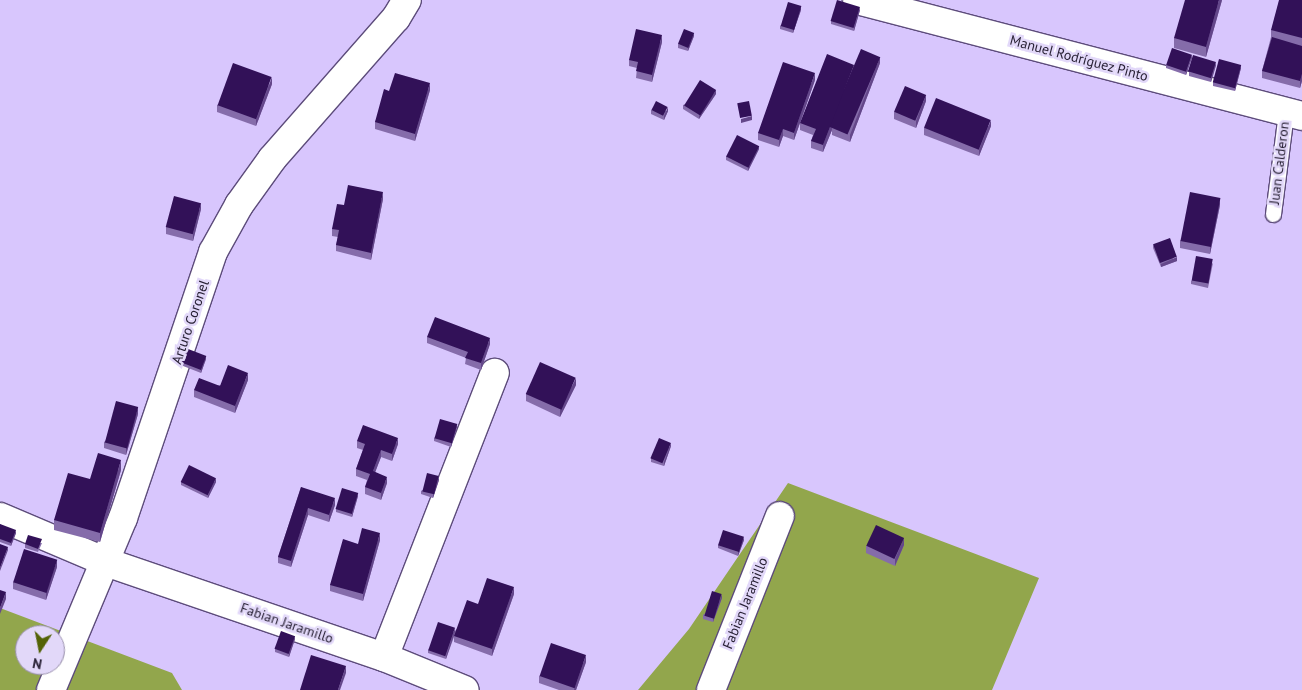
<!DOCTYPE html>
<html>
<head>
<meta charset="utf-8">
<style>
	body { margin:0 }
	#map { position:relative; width:1302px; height:690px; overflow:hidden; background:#d8c6fd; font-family:"PT Sans",sans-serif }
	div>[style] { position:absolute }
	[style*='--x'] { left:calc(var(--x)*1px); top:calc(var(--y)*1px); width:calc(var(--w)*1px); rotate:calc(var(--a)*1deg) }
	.forest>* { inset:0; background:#92a64c }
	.roads { filter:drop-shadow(1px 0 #5d4c7b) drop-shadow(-1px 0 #5d4c7b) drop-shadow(0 1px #5d4c7b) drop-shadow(0 -1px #5d4c7b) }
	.lane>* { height:15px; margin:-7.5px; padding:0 7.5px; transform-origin:7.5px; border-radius:7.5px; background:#fff }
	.street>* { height:28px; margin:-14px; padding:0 14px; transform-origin:14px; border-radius:14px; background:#fff }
	.wall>* { inset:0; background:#856caa }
	.shaded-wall>* { inset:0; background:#64478a }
	.building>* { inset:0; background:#321158; transform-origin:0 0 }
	span { translate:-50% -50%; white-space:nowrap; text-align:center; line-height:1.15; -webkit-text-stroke:5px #e2d8f9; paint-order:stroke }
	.street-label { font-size:14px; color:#282135 }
	.north { position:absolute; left:15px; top:625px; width:50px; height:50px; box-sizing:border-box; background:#e2d8f9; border:1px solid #988fab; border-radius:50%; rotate:191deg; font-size:14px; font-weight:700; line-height:20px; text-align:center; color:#282135 }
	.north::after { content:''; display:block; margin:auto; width:18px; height:22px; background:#536206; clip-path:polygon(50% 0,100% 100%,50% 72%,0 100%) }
</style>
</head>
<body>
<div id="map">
	<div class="forest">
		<div style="clip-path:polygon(788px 483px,1039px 578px,992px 690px,638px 690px,689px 629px)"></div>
		<div style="clip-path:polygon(evenodd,0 608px,172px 673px,182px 690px,0 690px,0 608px,25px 635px,55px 635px,55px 665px,25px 665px,25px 635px)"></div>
	</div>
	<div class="roads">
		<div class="lane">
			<div style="--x:1273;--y:214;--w:103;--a:-82.7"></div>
		</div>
		<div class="street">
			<div style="--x:857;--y:0;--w:460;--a:14.6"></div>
			<div style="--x:0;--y:517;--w:115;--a:23"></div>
			<div style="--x:106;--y:562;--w:294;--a:18.9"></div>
			<div style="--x:384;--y:657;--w:87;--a:22.2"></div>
			<div style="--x:384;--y:657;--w:305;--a:-68.7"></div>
			<div style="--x:51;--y:690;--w:186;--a:-67.3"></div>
			<div style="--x:123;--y:518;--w:281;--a:-71.3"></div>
			<div style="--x:213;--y:252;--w:54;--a:-61"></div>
			<div style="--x:239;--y:205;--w:57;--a:-54.3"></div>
			<div style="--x:272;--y:159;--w:188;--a:-48.7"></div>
			<div style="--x:396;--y:18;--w:21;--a:-59"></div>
			<div style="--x:711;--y:690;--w:187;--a:-68.4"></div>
		</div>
	</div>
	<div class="wall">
		<div style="clip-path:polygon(1222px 0,1206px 57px,1174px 48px,1174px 38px)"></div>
		<div style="clip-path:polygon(1302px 0,1302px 81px,1300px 88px,1262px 78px,1262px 71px,1271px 37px,1271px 30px)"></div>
		<div style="clip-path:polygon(801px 10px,793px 33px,780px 29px,780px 26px)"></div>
		<div style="clip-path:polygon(860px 10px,854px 31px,831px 24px,831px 21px)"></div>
		<div style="clip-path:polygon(694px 36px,688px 51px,678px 48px,678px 44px)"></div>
		<div style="clip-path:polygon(662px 42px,652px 82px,636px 78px,637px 68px,629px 66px,629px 60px)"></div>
		<div style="clip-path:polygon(1192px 55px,1186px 75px,1166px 68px,1166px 65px)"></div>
		<div style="clip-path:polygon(880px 63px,850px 142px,832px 135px,832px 130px,823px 152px,811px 148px,811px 141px,813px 135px,800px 130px,800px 123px)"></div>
		<div style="clip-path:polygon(1216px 65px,1211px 82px,1189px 76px,1189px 72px)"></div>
		<div style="clip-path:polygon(1241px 68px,1235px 91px,1213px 86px,1213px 82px)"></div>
		<div style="clip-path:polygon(815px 80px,794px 140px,783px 136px,779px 147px,758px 140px,758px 133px)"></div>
		<div style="clip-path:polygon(272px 84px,256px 126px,217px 112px,217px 105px)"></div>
		<div style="clip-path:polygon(430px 90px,415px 141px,375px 129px,375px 122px,389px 91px)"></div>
		<div style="clip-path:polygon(716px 94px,699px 119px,683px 109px,683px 105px)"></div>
		<div style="clip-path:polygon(926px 101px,916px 128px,894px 119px,894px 112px)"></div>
		<div style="clip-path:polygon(651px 110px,668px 111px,664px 120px,651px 114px)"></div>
		<div style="clip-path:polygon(991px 126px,979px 156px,924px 135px,924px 128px)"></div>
		<div style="clip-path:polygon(759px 149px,748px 171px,726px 160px,726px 156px)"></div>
		<div style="clip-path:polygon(383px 199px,371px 260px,336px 251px,336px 245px,338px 237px,332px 236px,332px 229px,344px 205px)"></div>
		<div style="clip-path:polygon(1220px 205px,1210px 254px,1180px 248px,1180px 241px)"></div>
		<div style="clip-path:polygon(201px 209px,193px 241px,166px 234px,166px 227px)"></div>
		<div style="clip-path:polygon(1153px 245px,1177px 261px,1161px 267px,1153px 248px)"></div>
		<div style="clip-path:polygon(1213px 263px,1208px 288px,1191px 284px,1191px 281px)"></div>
		<div style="clip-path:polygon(427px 337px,490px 344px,481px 370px,465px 364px,466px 358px,427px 343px)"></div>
		<div style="clip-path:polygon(206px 359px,201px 373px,178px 364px,178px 361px)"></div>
		<div style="clip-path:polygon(248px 380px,235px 413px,194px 397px,194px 390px)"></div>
		<div style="clip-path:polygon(576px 385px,560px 417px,526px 401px,526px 394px)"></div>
		<div style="clip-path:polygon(138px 414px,126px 455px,104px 448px,104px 442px)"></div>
		<div style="clip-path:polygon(457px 427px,451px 447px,434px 441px,434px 438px)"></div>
		<div style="clip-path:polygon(357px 441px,398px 444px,392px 461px,381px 457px,375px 472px,387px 483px,381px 500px,365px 494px,365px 487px,367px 480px,356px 476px,356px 469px,363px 450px,357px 448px)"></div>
		<div style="clip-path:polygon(671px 446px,664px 466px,651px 462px,651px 458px)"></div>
		<div style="clip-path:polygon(121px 470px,100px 542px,54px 530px,54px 520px,90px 479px)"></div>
		<div style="clip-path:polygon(439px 480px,433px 498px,421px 494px,421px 491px)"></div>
		<div style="clip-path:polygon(181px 482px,216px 482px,208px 498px,181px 485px)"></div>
		<div style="clip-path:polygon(301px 487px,335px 505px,329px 522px,308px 515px,291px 567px,278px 563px,278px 557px)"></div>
		<div style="clip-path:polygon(358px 496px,352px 517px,336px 512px,336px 509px)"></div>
		<div style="clip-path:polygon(0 524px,16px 533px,11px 546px,0 542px)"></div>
		<div style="clip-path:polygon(380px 540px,363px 601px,330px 591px,330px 585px,358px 544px)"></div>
		<div style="clip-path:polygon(744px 540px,738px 556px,718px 548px,718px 545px)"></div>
		<div style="clip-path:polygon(42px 543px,38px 552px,25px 548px,25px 544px)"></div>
		<div style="clip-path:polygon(904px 545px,895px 566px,866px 553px,866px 546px)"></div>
		<div style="clip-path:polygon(57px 567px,46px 600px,13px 589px,13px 582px)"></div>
		<div style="clip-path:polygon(514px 594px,492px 656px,454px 642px,454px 637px,446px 659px,428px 653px,428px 650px,455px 631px,478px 604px)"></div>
		<div style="clip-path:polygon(722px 598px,713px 622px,703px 619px,703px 615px)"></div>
		<div style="clip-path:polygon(295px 639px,289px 657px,275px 652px,275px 649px)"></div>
		<div style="clip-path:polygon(586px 662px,576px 690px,559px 690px,539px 683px,539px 676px)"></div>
	</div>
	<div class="shaded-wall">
		<div style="clip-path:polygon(1219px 0,1222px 0,1206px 57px,1206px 47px)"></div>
		<div style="clip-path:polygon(801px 6px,801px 10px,793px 33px,793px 30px)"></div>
		<div style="clip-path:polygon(860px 7px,860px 10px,854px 31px,854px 27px)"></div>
		<div style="clip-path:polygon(694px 33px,694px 36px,688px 51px,688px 48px)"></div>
		<div style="clip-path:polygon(662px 35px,662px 42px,652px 82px,652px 75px)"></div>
		<div style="clip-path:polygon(1192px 55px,1192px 58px,1186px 75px,1186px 72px)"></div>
		<div style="clip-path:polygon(880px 57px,880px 63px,850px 142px,850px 135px)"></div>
		<div style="clip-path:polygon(1216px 62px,1216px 65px,1211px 82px,1211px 79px)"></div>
		<div style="clip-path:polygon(854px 65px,854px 71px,832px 128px,832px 130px,823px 152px,823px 145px)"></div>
		<div style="clip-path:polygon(1241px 65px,1241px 68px,1235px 91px,1235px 88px)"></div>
		<div style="clip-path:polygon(815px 73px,815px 80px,794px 140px,794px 133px)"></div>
		<div style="clip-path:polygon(1302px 74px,1302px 81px,1300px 88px,1300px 81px)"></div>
		<div style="clip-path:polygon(272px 77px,272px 84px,256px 126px,256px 120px)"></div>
		<div style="clip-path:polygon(430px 83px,430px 90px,415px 141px,415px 134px)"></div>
		<div style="clip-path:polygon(716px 90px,716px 94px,699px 119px,699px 116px)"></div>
		<div style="clip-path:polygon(926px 95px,926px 101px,916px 128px,916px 121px)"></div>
		<div style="clip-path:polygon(668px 107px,668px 111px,664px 120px,664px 116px)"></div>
		<div style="clip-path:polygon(752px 116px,752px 120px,741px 123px,741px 119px)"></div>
		<div style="clip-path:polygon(991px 120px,991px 126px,979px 156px,979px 150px)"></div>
		<div style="clip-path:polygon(783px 129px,783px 136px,779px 147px,779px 140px)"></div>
		<div style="clip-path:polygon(759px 146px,759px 149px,748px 171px,748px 168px)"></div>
		<div style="clip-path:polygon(383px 192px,383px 199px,371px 260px,371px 253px)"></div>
		<div style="clip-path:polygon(1220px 198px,1220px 205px,1210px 254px,1210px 248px)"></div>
		<div style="clip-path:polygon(201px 203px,201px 209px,193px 241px,193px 234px)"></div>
		<div style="clip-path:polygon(1177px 257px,1177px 261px,1161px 267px,1161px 264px)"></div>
		<div style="clip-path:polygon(490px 338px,490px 344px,481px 370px,481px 363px)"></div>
		<div style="clip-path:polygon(206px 356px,206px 359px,201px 373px,201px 370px)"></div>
		<div style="clip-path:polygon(248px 373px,248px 380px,235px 413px,235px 406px)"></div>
		<div style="clip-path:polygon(576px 378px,576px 385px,560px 417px,560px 410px)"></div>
		<div style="clip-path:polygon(138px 407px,138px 414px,126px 455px,126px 448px)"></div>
		<div style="clip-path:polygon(457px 424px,457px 427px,451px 447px,451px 443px)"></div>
		<div style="clip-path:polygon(398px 438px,398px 444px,392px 461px,392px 454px)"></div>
		<div style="clip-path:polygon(671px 443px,671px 446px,664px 466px,664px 462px)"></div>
		<div style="clip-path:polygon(381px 450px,381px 457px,373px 478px,373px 471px)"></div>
		<div style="clip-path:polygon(121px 460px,121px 470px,100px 542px,100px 533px)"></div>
		<div style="clip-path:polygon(439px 476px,439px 480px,433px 498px,433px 495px)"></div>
		<div style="clip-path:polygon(387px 477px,387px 483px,381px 500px,381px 493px)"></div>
		<div style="clip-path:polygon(216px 478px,216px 482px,208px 498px,208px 495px)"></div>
		<div style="clip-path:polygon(358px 493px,358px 496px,352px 517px,352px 514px)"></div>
		<div style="clip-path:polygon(335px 498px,335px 505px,329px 522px,329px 515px)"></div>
		<div style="clip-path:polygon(308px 508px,308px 515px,291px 567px,291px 561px)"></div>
		<div style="clip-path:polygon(16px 530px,16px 533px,11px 546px,11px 543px)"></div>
		<div style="clip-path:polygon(380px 533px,380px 540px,363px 601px,363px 594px)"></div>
		<div style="clip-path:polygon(744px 537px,744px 540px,738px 556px,738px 552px)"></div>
		<div style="clip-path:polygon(904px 538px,904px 545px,895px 566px,895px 559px)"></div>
		<div style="clip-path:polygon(8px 547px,8px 550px,0 571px,0 568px)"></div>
		<div style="clip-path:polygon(57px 560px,57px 567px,46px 600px,46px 593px)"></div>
		<div style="clip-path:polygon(514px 587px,514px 594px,492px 656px,492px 649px)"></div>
		<div style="clip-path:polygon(6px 592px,6px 599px,0 614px,0 608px)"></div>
		<div style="clip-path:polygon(722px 594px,722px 598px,713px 622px,713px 619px)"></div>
		<div style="clip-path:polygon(455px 628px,455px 632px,446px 659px,446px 656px)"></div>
		<div style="clip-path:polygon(295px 636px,295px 639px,289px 657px,289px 653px)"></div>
		<div style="clip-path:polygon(586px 655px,586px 662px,576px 690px,574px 690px)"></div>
		<div style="clip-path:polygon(346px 666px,346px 673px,340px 690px,338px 690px)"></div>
	</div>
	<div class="building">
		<div style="left:837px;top:0;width:24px;height:22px;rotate:17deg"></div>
		<div style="clip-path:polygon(1185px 0,1219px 0,1206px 47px,1174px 38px)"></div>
		<div style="clip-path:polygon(1279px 0,1302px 0,1302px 38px,1271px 30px)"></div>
		<div style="left:788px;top:2px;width:14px;height:25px;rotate:17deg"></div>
		<div style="clip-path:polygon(636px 29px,662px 35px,652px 75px,636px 71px,638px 62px,629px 60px)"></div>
		<div style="left:684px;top:29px;width:11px;height:16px;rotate:22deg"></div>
		<div style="clip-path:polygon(1272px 37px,1302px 46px,1302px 74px,1300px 81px,1262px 71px)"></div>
		<div style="left:1172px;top:48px;width:21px;height:18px;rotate:19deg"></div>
		<div style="left:861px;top:49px;width:21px;height:84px;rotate:23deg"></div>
		<div style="clip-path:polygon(827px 54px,854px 65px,823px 145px,811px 141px,816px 129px,800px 123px)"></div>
		<div style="left:1193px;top:55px;width:24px;height:17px;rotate:17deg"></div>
		<div style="left:1219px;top:59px;width:23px;height:24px;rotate:15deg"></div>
		<div style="clip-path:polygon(783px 62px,815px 73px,794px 133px,783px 129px,779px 140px,758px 133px)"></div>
		<div style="left:233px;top:63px;width:41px;height:45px;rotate:20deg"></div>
		<div style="clip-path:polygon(395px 73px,430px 83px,415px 134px,375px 122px,384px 89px,389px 91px)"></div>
		<div style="left:700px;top:80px;width:19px;height:30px;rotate:32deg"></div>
		<div style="left:905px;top:86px;width:23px;height:28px;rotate:23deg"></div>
		<div style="left:936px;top:98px;width:59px;height:32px;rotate:22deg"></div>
		<div style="left:656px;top:101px;width:13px;height:10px;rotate:27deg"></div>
		<div style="left:749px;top:101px;width:15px;height:12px;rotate:79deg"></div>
		<div style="left:737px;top:135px;width:25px;height:24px;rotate:27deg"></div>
		<div style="clip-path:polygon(348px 185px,383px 192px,371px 253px,336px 245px,339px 230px,332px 229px,337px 204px,344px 205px)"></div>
		<div style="left:1190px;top:192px;width:31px;height:50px;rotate:11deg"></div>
		<div style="left:174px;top:196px;width:28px;height:32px;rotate:15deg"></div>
		<div style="left:1170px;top:238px;width:20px;height:18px;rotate:70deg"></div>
		<div style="left:1196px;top:256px;width:17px;height:25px;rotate:10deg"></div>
		<div style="clip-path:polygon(435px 317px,490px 338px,481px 363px,465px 358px,468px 352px,427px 337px)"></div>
		<div style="left:183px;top:347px;width:25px;height:15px;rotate:21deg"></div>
		<div style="left:540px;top:362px;width:39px;height:35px;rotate:24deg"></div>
		<div style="clip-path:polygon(228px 365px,248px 373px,235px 406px,194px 390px,199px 378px,220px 386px)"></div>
		<div style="left:116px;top:401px;width:23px;height:43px;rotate:15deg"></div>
		<div style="left:440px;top:419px;width:18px;height:20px;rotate:16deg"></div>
		<div style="clip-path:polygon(363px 425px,398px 438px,392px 454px,381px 450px,373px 471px,387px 477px,381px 493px,365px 487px,370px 474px,356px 469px,365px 444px,357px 441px)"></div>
		<div style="left:659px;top:438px;width:13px;height:22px;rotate:23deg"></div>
		<div style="clip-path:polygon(98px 453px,121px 460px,100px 533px,54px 520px,68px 473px,90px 479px)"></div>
		<div style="left:189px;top:465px;width:30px;height:19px;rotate:26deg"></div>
		<div style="left:427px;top:473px;width:12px;height:19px;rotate:14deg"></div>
		<div style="clip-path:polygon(301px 487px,335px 498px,329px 515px,308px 508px,291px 561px,278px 557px)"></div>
		<div style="left:342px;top:488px;width:17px;height:22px;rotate:17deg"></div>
		<div style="clip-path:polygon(0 524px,16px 530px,11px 543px,0 539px)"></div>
		<div style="left:876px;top:525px;width:31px;height:23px;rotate:25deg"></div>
		<div style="clip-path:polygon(362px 528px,380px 533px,363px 594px,330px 585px,343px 539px,358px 544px)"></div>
		<div style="left:723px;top:530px;width:22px;height:16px;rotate:18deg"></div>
		<div style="clip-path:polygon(28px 535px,42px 539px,38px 549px,25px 544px)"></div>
		<div style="clip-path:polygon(0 544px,8px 547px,0 568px)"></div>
		<div style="left:24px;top:549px;width:35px;height:35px;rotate:18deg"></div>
		<div style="clip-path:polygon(487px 578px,514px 587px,492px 649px,454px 636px,467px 600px,478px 604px)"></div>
		<div style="clip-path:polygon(0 590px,6px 592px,0 608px)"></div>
		<div style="left:712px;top:591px;width:10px;height:26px;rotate:17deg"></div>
		<div style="left:438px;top:622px;width:18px;height:30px;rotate:19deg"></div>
		<div style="left:281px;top:631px;width:15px;height:19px;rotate:20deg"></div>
		<div style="left:551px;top:643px;width:37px;height:35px;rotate:19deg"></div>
		<div style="clip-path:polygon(311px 655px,346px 666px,338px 690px,300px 690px)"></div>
	</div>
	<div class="street-label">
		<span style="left:1079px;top:58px;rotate:15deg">Manuel Rodríguez Pinto</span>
		<span style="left:1279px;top:163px;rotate:-83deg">Juan Calderon</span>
		<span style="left:190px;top:322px;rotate:-71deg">Arturo Coronel</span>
		<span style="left:745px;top:603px;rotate:-68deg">Fabian Jaramillo</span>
		<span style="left:287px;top:623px;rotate:19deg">Fabian Jaramillo</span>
	</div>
	<div class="north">N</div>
</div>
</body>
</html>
